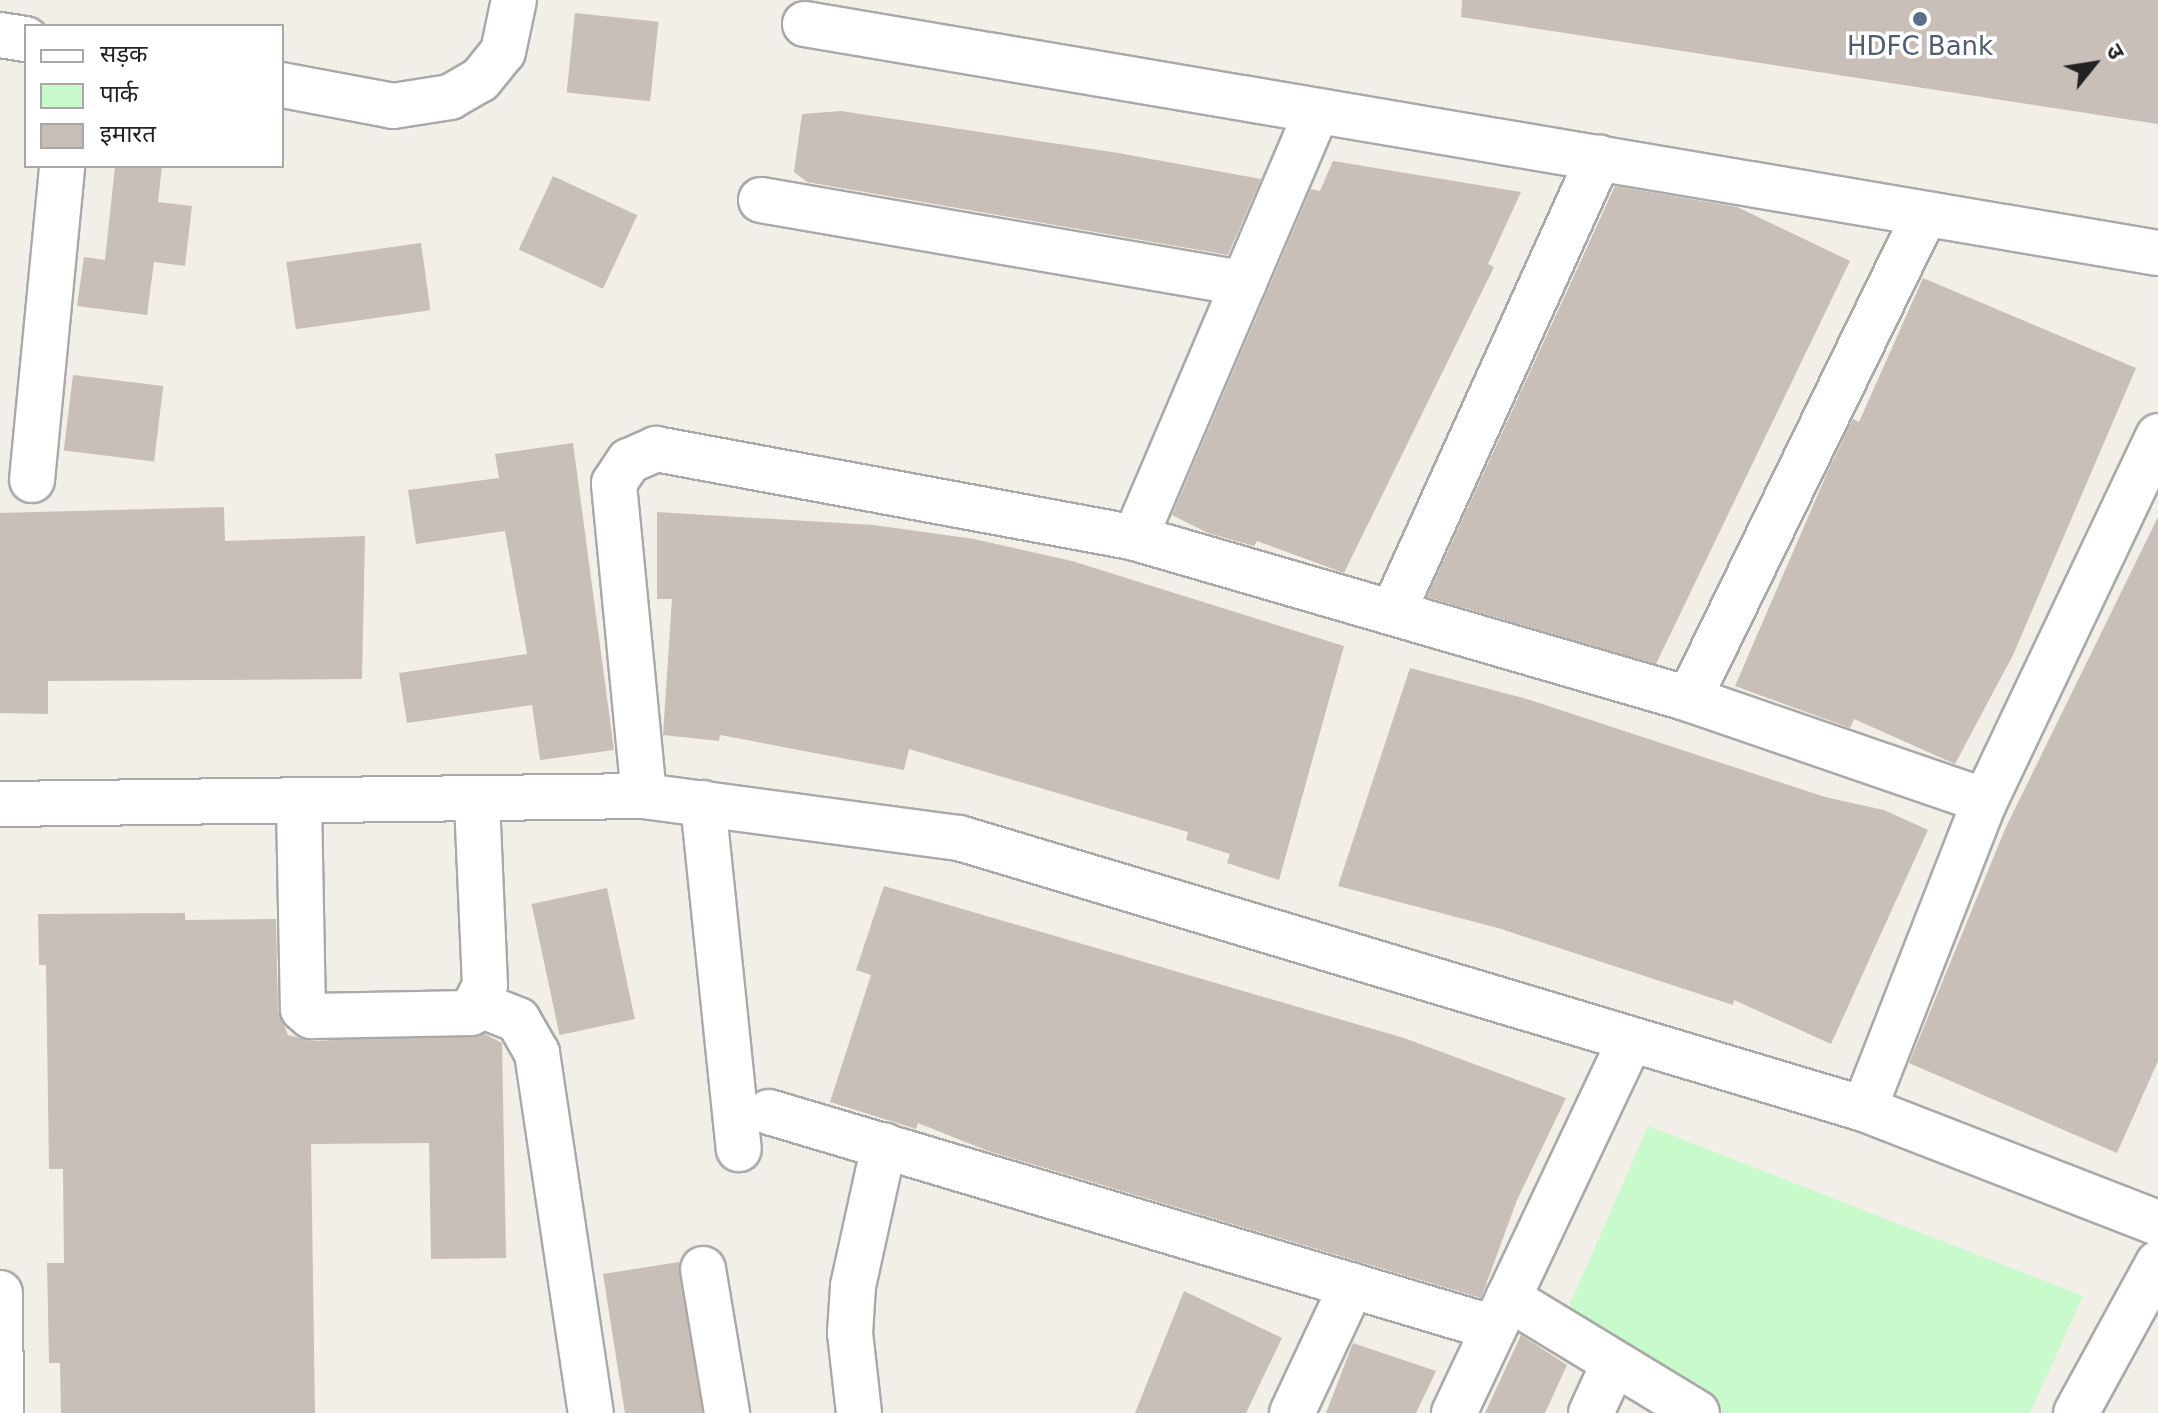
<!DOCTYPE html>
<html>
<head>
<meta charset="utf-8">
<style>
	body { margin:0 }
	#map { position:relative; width:2158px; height:1413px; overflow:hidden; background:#f2efe9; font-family:"DejaVu Sans","Noto Sans Devanagari",sans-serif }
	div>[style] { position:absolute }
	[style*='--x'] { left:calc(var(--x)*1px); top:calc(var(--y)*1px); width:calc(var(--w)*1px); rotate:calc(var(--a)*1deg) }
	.park>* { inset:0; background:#c8facc }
	.building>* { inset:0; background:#c7bfb8; transform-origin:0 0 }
	.roads { filter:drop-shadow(2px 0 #a9a9a9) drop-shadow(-2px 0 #a9a9a9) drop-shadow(0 2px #a9a9a9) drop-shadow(0 -2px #a9a9a9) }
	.minor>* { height:44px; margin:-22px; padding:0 22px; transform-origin:22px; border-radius:22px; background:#fff }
	.dots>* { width:22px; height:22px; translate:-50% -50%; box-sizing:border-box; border:4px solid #fff; border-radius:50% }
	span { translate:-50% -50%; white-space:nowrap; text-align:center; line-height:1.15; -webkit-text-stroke:7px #fff; paint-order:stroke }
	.service-label { font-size:26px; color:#4e5e75 }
	.legend { position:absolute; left:24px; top:24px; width:260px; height:144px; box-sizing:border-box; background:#fff; border:2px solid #a7a7a7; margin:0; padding:10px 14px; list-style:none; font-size:24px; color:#222 }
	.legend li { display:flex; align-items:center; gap:16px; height:40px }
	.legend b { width:40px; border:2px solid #a7a7a7 }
	.north { position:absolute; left:2054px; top:24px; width:80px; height:80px; -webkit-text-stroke:6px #fff; paint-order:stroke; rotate:60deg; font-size:22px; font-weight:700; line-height:32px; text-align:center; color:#222 }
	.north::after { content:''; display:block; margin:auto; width:28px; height:36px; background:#222; clip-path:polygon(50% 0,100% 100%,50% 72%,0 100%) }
</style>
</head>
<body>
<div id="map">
	<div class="park">
		<div style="clip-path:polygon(1648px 1126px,2083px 1296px,2030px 1413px,1710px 1413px,1560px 1327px)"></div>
	</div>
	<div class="building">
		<div style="clip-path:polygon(1462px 0,2158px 0,2158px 124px,1461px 17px)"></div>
		<div style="left:575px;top:13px;width:84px;height:80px;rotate:6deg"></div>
		<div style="clip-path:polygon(841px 111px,1118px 153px,1261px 179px,1228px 255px,807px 182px,794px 172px,802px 114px)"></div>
		<div style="clip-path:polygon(1333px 161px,1521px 192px,1488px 264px,1494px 267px,1344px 573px,1257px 541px,1254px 546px,1208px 533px,1172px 515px,1311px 189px,1320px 191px)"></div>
		<div style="clip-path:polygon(115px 166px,162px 166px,158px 202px,192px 206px,185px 266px,154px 262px,147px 315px,77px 306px,84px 257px,105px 260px)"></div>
		<div style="left:553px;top:176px;width:93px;height:81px;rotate:25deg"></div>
		<div style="clip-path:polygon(1615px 186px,1737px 207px,1850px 261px,1656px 664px,1427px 597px)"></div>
		<div style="left:421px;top:243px;width:68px;height:136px;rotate:82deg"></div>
		<div style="clip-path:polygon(1923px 278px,2136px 368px,2013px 655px,1955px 764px,1854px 719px,1850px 728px,1735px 686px,1828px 471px,1853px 419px,1859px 422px)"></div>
		<div style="left:73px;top:375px;width:91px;height:76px;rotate:7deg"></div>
		<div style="clip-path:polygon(573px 443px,614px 750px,540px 760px,532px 705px,407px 723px,399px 673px,527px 654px,505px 531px,416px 544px,408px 490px,499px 478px,495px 454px)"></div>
		<div style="clip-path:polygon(224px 507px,225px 541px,365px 536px,362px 679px,48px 681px,48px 714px,0 713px,0 513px)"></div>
		<div style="clip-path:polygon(657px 512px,873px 525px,974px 539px,1072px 561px,1344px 646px,1279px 880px,1227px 863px,1230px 854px,1186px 840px,1188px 832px,909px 749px,904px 770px,720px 735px,719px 741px,663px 735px,672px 599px,657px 599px)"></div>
		<div style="clip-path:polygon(2158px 517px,2158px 1061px,2117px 1153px,1909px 1063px,2006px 827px)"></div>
		<div style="clip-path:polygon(1410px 668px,1527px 699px,1825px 797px,1884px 810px,1928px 830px,1831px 1044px,1734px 1000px,1733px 1005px,1498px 928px,1338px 886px)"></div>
		<div style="clip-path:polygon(884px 886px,1404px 1038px,1566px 1098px,1517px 1200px,1481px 1298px,988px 1151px,918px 1123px,916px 1129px,830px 1102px,871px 975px,856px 970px)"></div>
		<div style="left:607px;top:888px;width:134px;height:77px;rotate:78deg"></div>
		<div style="clip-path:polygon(185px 913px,185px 920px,276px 919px,278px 1010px,288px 1035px,311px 1041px,485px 1034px,502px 1043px,506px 1258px,431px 1259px,429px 1143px,311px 1144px,315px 1413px,61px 1413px,60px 1363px,49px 1363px,47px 1263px,64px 1263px,63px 1169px,49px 1169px,46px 965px,39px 965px,38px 914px)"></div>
		<div style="left:679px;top:1262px;width:153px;height:77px;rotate:81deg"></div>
		<div style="clip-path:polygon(1184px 1291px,1282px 1338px,1246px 1413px,1135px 1413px)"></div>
		<div style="clip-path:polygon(1521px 1335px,1567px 1365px,1545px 1413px,1485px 1413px)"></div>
		<div style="clip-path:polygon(1353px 1343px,1436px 1371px,1416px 1413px,1326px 1413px)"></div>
	</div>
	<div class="roads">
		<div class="minor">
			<div style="--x:805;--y:24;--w:1372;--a:9.61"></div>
			<div style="--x:0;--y:35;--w:26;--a:9"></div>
			<div style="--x:282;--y:85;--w:113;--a:10.7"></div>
			<div style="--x:393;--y:106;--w:58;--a:-9"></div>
			<div style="--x:450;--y:97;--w:34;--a:-30"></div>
			<div style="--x:480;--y:80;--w:36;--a:-51"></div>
			<div style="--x:503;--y:52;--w:53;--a:-78.1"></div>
			<div style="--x:761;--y:200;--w:490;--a:9.8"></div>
			<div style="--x:32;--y:480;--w:315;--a:-84.5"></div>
			<div style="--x:1135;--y:538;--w:464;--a:-66.9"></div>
			<div style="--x:1393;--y:612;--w:499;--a:-65.6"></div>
			<div style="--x:1689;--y:699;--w:539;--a:-64.05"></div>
			<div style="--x:644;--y:796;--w:314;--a:-95.5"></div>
			<div style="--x:614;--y:483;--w:27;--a:-56"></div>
			<div style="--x:629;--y:461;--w:30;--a:-24"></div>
			<div style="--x:656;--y:449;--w:487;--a:10.5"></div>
			<div style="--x:1135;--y:538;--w:577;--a:16.2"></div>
			<div style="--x:1689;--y:699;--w:313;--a:19"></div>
			<div style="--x:703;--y:803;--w:348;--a:84.1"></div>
			<div style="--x:0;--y:804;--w:644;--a:-0.71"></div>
			<div style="--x:644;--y:796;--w:318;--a:7.6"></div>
			<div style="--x:959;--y:838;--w:945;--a:16.67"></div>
			<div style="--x:1864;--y:1109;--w:315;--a:21.2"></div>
			<div style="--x:299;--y:805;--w:204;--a:88.9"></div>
			<div style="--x:303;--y:1009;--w:11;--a:41"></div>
			<div style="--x:311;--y:1016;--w:160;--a:-1.1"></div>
			<div style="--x:471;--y:1013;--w:31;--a:-63"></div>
			<div style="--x:485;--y:985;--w:185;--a:-92.5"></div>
			<div style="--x:480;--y:1005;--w:41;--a:21.5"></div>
			<div style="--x:518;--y:1020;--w:38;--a:60"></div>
			<div style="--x:537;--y:1053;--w:364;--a:81.5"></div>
			<div style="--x:1864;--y:1109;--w:331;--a:-68.6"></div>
			<div style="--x:1985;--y:801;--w:404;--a:-64.6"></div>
			<div style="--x:769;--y:1112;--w:756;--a:16.59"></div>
			<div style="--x:703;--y:1269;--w:146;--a:80.5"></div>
			<div style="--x:0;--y:1293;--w:120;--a:89.5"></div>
			<div style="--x:1508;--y:1298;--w:221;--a:31.3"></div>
			<div style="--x:859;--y:1413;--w:81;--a:-96.4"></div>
			<div style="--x:850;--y:1333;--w:47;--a:-86.3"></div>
			<div style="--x:853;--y:1286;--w:144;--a:-77.6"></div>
			<div style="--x:1292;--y:1413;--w:141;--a:-64.9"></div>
			<div style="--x:1454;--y:1413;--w:412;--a:-64.7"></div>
			<div style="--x:1591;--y:1413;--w:55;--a:-65.3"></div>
			<div style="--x:2076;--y:1413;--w:171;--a:-61.3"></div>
		</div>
	</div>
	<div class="dots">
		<div style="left:1920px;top:19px;background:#5c6f8a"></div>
	</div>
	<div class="service-label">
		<span style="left:1920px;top:47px">HDFC Bank</span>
	</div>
	<ul class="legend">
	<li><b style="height:10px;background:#fff"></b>सड़क</li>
	<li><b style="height:22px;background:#c8facc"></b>पार्क</li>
	<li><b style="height:22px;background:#c7bfb8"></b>इमारत</li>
	</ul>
	<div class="north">उ</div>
</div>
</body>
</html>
